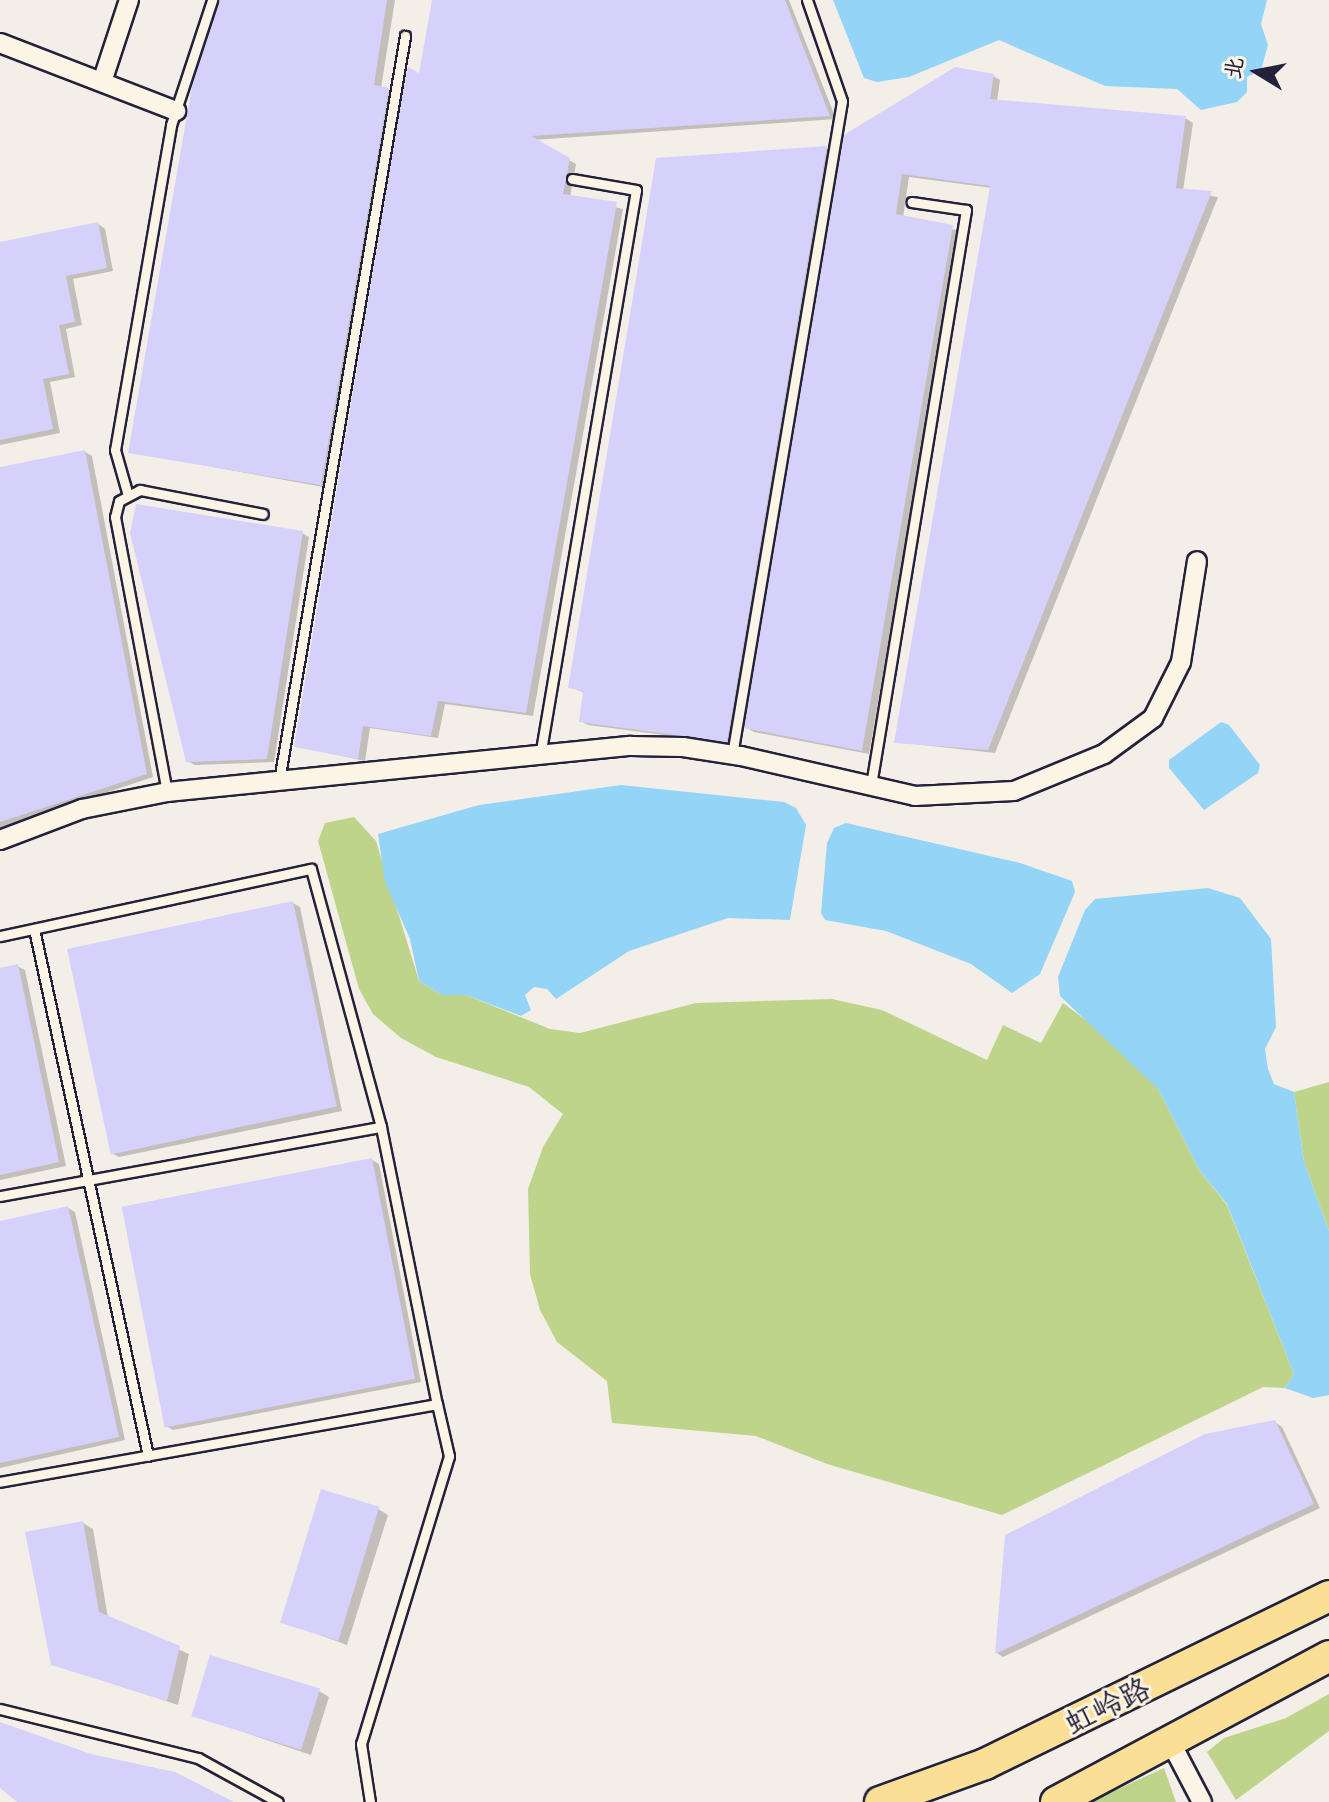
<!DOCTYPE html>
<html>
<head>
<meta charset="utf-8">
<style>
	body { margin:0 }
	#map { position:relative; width:1329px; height:1802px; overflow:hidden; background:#f4eee9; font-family:"Patrick Hand","LXGW WenKai TC",sans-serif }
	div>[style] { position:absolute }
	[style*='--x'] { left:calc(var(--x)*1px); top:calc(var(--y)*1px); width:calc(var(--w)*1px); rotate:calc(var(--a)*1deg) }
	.green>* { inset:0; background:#bed48a }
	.water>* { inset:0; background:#94d4f6 }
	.shadow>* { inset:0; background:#0003 }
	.building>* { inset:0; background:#d6d1fa; transform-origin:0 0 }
	.roads { filter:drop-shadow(2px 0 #22223b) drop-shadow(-2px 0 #22223b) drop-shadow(0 2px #22223b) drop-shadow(0 -2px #22223b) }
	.service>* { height:9px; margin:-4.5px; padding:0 4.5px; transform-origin:4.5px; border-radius:4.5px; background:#fcf5e5 }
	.minor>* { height:18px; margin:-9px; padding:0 9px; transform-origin:9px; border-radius:9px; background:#fcf5e5 }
	.primary>* { height:30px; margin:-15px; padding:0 15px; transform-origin:15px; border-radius:15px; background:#fbdf96 }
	span { translate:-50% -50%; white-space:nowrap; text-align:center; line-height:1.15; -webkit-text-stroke:6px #fcf5e5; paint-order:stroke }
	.street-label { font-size:30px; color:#22223b }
	.north { position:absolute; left:1217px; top:32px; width:80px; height:80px; -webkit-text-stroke:6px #fcf5e5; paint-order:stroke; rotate:280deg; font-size:22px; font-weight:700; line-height:32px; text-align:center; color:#22223b }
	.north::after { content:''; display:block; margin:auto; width:28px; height:36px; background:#22223b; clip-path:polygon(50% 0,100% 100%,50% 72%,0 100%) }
</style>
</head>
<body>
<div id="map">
	<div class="green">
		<div style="clip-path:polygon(354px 817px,376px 841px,419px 981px,442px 995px,466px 995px,550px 1029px,580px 1033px,696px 1003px,832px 999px,882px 1010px,987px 1060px,1003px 1025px,1041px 1043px,1063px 1003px,1111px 1039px,1158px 1089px,1200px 1171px,1227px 1205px,1294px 1374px,1285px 1388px,1263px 1387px,1002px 1515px,827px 1464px,756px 1436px,612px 1423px,607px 1381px,557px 1342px,540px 1310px,530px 1274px,528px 1189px,543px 1147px,563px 1114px,529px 1087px,436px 1057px,401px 1038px,373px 1014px,359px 989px,318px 841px,325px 823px)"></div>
		<div style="clip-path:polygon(1329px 1082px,1329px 1231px,1304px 1162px,1294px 1092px)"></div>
		<div style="clip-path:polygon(1329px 1694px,1329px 1731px,1236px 1800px,1207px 1752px,1224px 1738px,1286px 1718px)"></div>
		<div style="clip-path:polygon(1164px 1768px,1176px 1802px,1090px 1802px)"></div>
	</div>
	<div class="water">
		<div style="clip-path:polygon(833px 0,1267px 0,1261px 24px,1268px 45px,1261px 70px,1247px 77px,1247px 92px,1237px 102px,1201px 110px,1177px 89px,1105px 86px,999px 40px,909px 77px,877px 82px,864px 78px)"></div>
		<div style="clip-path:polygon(1221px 722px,1229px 725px,1260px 765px,1258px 773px,1204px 810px,1169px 768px,1169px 760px)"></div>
		<div style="clip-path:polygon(621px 785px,784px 802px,796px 808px,806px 825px,790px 920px,728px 918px,629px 951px,556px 999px,547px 989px,534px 987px,525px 995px,531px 1010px,521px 1016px,466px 995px,442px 995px,419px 981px,410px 939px,385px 882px,378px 834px,479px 805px)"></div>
		<div style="clip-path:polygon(846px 823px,1020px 863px,1072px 881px,1075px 892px,1040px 974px,1012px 993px,971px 964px,917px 943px,886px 931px,825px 920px,821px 913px,827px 843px,834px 828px)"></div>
		<div style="clip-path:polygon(1208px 888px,1240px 898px,1271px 939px,1276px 1027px,1265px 1049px,1268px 1069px,1274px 1084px,1294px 1092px,1304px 1162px,1329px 1231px,1329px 1395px,1313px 1398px,1285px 1388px,1294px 1374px,1227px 1204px,1200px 1171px,1158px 1089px,1060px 996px,1058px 977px,1085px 910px,1095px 899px)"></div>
	</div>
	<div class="shadow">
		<div style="clip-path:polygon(222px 0,395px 0,381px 88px,395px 94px,329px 488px,130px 452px)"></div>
		<div style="clip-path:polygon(435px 0,789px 0,836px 119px,533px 140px,576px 164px,570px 197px,623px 209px,533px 716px,445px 704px,438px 738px,370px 728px,365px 761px,296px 746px)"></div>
		<div style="clip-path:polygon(993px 76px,1000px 80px,997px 101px,1185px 118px,1193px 123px,1183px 191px,1218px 197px,995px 753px,896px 742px,992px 188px,909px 177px,903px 218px,960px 231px,869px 754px,754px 732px,746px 727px,846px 137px)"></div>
		<div style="clip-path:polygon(826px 148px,833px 152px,734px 744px,588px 725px,581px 721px,585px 693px,570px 687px)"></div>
		<div style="clip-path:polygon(98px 224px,105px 229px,113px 271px,73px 279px,82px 325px,66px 329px,75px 377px,50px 382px,60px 433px,0 445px,0 244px)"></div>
		<div style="clip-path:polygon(85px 452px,92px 456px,153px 777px,0 828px,0 469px)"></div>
		<div style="clip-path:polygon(302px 533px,309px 537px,274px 762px,195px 765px,187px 761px)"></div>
		<div style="clip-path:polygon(293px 903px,300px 907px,342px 1111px,119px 1157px,111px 1153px)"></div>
		<div style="clip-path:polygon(17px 966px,25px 970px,66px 1166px,0 1180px,0 970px)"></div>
		<div style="clip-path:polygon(372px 1160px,379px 1164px,421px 1382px,173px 1430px,166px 1426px)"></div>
		<div style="clip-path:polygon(68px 1208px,75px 1212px,125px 1440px,0 1468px,0 1223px)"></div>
		<div style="clip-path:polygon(1275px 1422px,1282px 1427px,1320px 1508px,1003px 1657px,997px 1653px)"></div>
		<div style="clip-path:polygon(378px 1509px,388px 1515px,347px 1645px,281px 1621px)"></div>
		<div style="clip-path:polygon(83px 1523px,93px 1529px,108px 1618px,189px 1654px,178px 1705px,53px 1664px)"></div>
		<div style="clip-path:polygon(319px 1691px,329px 1697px,311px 1755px,193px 1715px)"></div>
	</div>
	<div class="building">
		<div style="clip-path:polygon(219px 0,387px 0,374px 85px,389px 88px,321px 485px,128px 453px,193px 81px)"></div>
		<div style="clip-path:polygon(432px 0,785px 0,830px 116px,531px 136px,570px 158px,563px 194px,617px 202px,526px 713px,438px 701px,431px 736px,363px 726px,358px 759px,294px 747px,403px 91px,408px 67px,419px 73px)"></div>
		<div style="clip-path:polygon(955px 67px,994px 74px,990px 99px,1186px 116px,1176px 188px,1212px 191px,988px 750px,894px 743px,990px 186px,902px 174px,896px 214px,953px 225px,862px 751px,744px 728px,844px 135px)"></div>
		<div style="clip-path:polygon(827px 146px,727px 742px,579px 722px,583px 691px,568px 688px,656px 158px)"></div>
		<div style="clip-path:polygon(98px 222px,107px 268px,66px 276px,75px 322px,59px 325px,69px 374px,43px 379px,53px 429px,0 440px,0 242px)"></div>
		<div style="clip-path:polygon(85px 450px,147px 774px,0 822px,0 467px)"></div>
		<div style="clip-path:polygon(136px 504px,303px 531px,267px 759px,186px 762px,130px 533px)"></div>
		<div style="left:293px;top:901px;width:210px;height:231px;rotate:78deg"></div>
		<div style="clip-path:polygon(18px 964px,59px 1162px,0 1175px,0 968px)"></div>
		<div style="left:372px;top:1158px;width:225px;height:255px;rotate:79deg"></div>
		<div style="clip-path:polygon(68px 1206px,119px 1437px,0 1463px,0 1221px)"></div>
		<div style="clip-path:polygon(1275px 1420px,1314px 1504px,995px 1654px,1005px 1535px,1205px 1434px)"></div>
		<div style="left:321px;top:1489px;width:61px;height:140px;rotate:17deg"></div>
		<div style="clip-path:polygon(83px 1521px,99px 1612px,180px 1646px,167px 1701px,51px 1665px,25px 1532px)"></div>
		<div style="left:210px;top:1655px;width:115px;height:64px;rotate:17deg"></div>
		<div style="clip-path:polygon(0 1722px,91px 1754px,175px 1772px,234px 1802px,17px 1802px,0 1788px)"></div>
	</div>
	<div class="roads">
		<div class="service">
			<div style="--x:127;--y:492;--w:44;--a:-105.9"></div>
			<div style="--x:115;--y:450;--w:330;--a:-80.2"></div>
			<div style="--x:171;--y:125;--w:132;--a:-71.8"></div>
			<div style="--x:732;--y:755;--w:663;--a:-80.45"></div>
			<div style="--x:842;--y:101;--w:107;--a:-109.1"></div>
			<div style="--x:540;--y:756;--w:574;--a:-80.37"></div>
			<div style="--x:636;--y:190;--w:65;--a:-170.2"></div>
			<div style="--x:279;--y:781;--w:756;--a:-80.4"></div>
			<div style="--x:871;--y:785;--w:583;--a:-80.62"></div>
			<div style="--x:966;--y:210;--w:55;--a:-171.6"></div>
			<div style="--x:167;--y:792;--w:280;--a:-100.7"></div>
			<div style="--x:115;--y:517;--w:16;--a:-76"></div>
			<div style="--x:119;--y:501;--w:24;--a:-28"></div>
			<div style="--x:140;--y:490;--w:125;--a:11"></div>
			<div style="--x:34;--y:929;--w:539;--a:77.79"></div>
			<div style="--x:0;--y:936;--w:318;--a:-12.2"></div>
			<div style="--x:311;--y:869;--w:267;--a:74.8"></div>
			<div style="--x:381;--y:1127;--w:283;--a:78.6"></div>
			<div style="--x:437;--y:1404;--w:444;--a:169.9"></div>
			<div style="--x:0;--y:1196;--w:387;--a:-10.3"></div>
			<div style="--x:0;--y:1709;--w:204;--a:13.9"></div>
			<div style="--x:198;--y:1758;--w:91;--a:28.8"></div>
			<div style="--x:370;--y:1802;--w:59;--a:-98.8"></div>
			<div style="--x:361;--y:1744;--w:301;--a:-73"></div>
			<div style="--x:449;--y:1456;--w:53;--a:-103"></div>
		</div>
		<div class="minor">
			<div style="--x:0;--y:43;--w:189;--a:21.1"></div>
			<div style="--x:102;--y:82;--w:86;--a:-71.8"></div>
			<div style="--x:0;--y:840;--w:88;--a:-20.7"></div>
			<div style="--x:82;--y:809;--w:87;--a:-11.3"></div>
			<div style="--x:167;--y:792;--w:466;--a:-5.7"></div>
			<div style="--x:631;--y:746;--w:52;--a:1.1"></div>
			<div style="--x:683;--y:747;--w:59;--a:8.8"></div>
			<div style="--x:741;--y:756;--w:179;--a:12.9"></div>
			<div style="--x:915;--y:796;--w:99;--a:-2.9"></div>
			<div style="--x:1014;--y:791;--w:97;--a:-22.3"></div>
			<div style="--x:1104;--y:754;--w:61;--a:-36.3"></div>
			<div style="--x:1153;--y:718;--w:63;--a:-63.4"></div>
			<div style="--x:1181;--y:662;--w:102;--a:-81"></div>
			<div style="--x:1170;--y:1741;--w:69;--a:62.3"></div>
		</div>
		<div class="primary">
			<div style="--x:880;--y:1802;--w:112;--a:-19.9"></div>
			<div style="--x:985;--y:1764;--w:383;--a:-26"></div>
			<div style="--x:1056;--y:1802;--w:310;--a:-28.1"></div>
		</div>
	</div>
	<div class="street-label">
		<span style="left:1107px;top:1705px;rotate:-26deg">虹岭路</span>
	</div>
	<div class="north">北</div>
</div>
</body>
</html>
